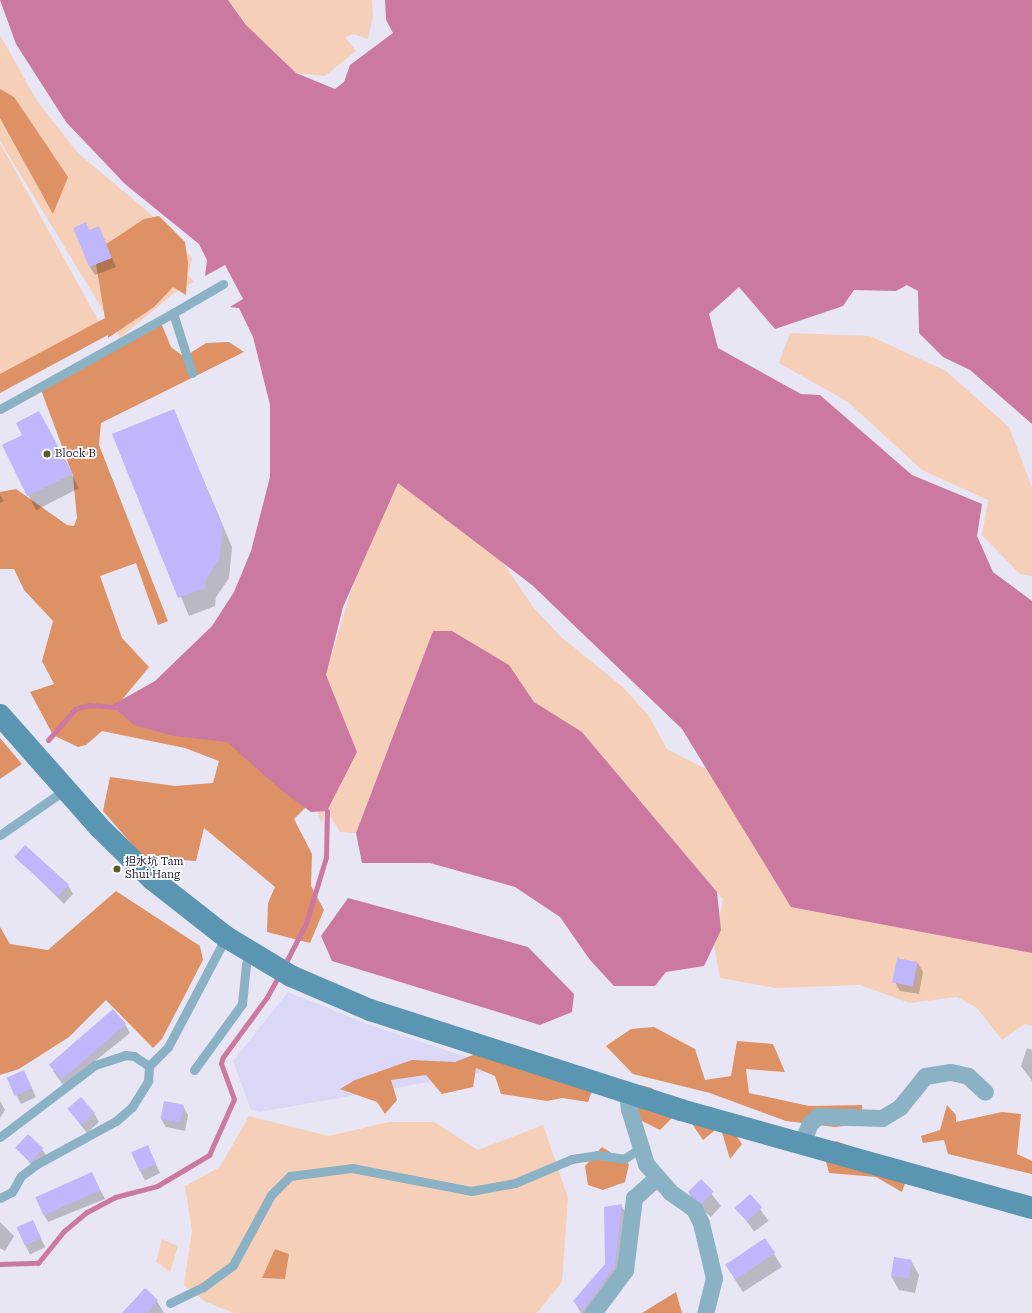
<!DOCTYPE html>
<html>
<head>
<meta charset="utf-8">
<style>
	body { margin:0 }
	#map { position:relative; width:1032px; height:1313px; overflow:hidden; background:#e8e6f4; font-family:"Roboto Serif","Noto Sans SC",serif }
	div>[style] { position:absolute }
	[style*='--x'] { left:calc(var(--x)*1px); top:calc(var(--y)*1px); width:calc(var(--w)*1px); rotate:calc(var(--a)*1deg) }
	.built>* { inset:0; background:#dbd8f7 }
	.green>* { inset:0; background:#f6cfb9 }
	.forest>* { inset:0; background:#de9164 }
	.water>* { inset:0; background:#cb79a0 }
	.shadow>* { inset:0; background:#0003; transform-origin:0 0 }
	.stream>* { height:5px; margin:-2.5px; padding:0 2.5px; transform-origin:2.5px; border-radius:2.5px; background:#cb79a0 }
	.building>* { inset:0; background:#c0b6fb; transform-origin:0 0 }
	.lane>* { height:9px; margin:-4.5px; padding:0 4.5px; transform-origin:4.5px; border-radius:4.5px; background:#8bb1c5 }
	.street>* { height:17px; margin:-8.5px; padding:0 8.5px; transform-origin:8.5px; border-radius:8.5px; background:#8bb1c5 }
	.secondary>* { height:22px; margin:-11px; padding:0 11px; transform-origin:11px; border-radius:11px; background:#5a95b2 }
	.dots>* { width:11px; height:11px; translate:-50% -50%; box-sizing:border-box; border:2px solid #fff; border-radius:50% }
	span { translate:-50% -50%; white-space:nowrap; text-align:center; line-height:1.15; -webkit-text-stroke:3.5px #fff; paint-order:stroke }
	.poi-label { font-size:11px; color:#211c36 }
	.left { translate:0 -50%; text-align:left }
</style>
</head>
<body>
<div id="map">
	<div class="built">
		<div style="clip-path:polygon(288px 992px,367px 1024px,503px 1069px,260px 1112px,251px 1110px,233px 1061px)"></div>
	</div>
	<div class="green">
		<div style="clip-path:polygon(228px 0,372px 0,373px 16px,368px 39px,354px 34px,345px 37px,356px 51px,325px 76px,296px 73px,256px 38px)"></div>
		<div style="clip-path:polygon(0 35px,37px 101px,78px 153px,160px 222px,192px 258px,188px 275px,194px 282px,174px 293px,120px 338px,0 141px)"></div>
		<div style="clip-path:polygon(0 143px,103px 329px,0 380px)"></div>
		<div style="clip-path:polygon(790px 333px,870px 336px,946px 371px,1009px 427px,1032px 487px,1032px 576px,1020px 574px,982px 535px,988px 500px,922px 470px,848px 402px,779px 363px)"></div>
		<div style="clip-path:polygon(408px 463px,495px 551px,534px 608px,561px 637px,623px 687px,649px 716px,667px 749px,1032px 937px,1032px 1026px,1025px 1024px,1002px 1040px,977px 1008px,957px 997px,910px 1003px,860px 985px,776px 988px,720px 978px,714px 945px,723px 899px,585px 735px,534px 702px,513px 671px,433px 631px,356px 833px,340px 832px,327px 811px,330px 785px,322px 824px,309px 789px,324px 679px,353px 585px,364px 507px)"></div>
		<div style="clip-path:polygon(249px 1116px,329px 1136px,389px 1122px,434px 1122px,478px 1150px,543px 1125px,568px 1198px,562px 1282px,537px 1313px,234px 1313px,206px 1302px,184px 1285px,192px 1231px,185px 1186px,220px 1167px)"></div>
		<div style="clip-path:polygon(162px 1239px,178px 1246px,170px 1272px,156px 1262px)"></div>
	</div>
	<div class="forest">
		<div style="clip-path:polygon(0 89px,14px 97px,68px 177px,53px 214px,0 118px)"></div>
		<div style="clip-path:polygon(159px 216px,185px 242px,188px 263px,186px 295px,173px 287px,154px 307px,108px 338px,108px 335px,0 393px,0 374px,105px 318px,94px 252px,144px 219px)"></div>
		<div style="clip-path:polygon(161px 323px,171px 347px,184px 357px,206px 343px,229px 342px,244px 352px,101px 423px,99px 445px,168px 621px,158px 625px,136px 563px,100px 576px,122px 638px,149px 667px,121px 701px,139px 716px,218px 730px,306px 807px,294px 819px,312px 854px,311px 886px,324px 910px,310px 943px,267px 932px,268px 903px,275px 887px,204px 828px,196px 861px,143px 857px,103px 811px,110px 777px,175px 786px,213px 783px,219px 761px,185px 748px,102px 731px,86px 745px,78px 747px,53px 735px,30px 692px,54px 684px,42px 661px,53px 621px,24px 590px,14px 569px,0 569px,0 492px,16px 489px,67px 525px,74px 526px,77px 518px,73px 476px,41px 390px)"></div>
		<div style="clip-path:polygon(0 738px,22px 764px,0 779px)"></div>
		<div style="clip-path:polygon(116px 891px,200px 946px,203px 960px,162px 1039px,153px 1048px,106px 1000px,69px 1037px,19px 1069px,0 1075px,0 927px,10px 944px,48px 950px)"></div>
		<div style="clip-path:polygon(654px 1027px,695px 1049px,705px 1080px,731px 1076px,737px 1041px,773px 1044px,785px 1072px,746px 1069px,749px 1093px,809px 1106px,862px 1105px,863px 1124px,835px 1127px,786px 1121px,710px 1093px,633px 1074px,606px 1046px,631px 1029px)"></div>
		<div style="clip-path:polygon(483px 1051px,594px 1086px,588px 1102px,562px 1098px,547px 1101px,501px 1094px,495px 1076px,476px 1068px,473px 1087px,442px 1094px,426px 1075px,391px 1080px,397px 1100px,385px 1114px,377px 1102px,340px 1089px,355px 1080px,412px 1060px,455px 1062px)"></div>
		<div style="clip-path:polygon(640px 1085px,652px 1088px,674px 1116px,660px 1130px,638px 1119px,636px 1104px)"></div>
		<div style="clip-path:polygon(947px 1105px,956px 1115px,956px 1122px,1002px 1112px,1021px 1114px,1017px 1154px,1032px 1161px,1032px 1174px,948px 1154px,944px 1140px,923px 1143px,921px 1136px,940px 1130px)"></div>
		<div style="clip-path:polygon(690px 1121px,730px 1126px,742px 1144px,730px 1159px,720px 1126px,703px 1140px)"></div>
		<div style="clip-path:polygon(836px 1141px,910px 1168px,902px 1192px,876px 1177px,829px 1173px,824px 1154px)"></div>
		<div style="clip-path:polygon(602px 1147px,629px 1164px,625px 1182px,603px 1190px,588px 1185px,585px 1166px)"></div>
		<div style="clip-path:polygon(275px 1249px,289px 1254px,285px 1279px,262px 1278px)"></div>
		<div style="clip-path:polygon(676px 1292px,682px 1313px,642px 1313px)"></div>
	</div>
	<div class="water">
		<div style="clip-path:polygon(0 0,228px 0,246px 25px,296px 73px,335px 89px,344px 82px,350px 65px,393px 33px,386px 20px,385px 0,1032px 0,1032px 424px,970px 370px,943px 357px,919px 333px,918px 291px,907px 285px,896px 291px,854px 290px,843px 306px,775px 329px,739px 287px,709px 314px,718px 348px,801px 394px,820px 395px,912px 475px,982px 504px,977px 536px,993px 572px,1032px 601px,1032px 953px,791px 907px,682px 729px,532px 585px,398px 483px,343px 607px,326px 675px,357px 752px,327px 811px,311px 812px,282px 791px,227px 742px,173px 736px,134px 725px,117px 710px,114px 704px,155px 681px,212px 626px,234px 592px,251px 551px,270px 477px,270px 405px,253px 337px,239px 308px,230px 307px,243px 299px,225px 265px,205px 276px,207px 260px,199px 244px,125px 184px,66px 122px,16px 44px)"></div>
		<div style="clip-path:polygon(433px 631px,452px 631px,509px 665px,534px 702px,582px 732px,717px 892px,721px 930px,704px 966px,666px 972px,655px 986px,614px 986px,590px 960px,560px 917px,515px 887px,430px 863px,362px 863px,356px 833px)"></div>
		<div style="clip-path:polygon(348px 898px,528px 947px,574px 994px,572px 1012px,540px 1025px,332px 961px,321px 936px)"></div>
	</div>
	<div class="shadow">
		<div style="clip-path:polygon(99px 227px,116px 267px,95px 275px,90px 267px)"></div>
		<div style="clip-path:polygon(174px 410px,232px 547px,229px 578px,216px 597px,215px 606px,189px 616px,113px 434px)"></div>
		<div style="left:47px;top:426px;width:70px;height:48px;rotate:63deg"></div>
		<div style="clip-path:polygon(0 495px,4px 501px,0 503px)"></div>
		<div style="clip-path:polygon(16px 856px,68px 885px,73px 894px,64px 904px)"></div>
		<div style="clip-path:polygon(918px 963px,923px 972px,919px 994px,900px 991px,895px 982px)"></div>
		<div style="clip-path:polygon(125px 1024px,130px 1033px,64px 1086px,53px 1071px)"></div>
		<div style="clip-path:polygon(1027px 1048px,1032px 1050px,1032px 1081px,1021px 1066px)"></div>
		<div style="clip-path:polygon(8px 1079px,28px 1080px,36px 1097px,21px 1104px)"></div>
		<div style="clip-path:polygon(0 1101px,5px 1110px,0 1118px)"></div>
		<div style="clip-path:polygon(183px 1106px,188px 1115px,185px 1131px,166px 1127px,161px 1119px)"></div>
		<div style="clip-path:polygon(69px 1110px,94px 1113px,99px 1122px,87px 1133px)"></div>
		<div style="left:147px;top:1146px;width:30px;height:17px;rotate:64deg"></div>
		<div style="clip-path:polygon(17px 1148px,42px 1149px,47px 1157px,36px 1170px)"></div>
		<div style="clip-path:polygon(92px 1174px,105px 1199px,48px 1222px,43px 1213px)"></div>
		<div style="clip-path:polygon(701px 1181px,721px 1206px,711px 1217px,697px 1206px,689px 1193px)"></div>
		<div style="left:750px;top:1196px;width:31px;height:18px;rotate:53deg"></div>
		<div style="clip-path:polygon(621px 1205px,629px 1218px,623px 1280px,599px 1313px,581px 1313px,574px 1301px,606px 1264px)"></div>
		<div style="left:33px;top:1221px;width:29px;height:17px;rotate:65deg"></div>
		<div style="clip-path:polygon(0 1222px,14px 1236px,5px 1251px,0 1248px)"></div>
		<div style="clip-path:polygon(765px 1239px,782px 1267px,743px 1292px,734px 1278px)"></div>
		<div style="clip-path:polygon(911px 1261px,919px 1275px,915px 1293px,899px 1290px,891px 1276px)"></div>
		<div style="clip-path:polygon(145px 1289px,157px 1301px,164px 1313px,138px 1313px)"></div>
	</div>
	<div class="stream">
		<div style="--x:48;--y:740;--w:41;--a:-48.9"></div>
		<div style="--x:75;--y:709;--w:15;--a:-16"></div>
		<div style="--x:89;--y:705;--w:27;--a:4"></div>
		<div style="--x:284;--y:966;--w:48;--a:-62.9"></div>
		<div style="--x:306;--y:923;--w:69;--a:-73.1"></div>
		<div style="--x:326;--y:857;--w:46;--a:-88.8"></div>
		<div style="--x:0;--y:1264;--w:38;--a:-2"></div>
		<div style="--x:38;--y:1263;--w:41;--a:-50.9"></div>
		<div style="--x:64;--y:1231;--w:30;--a:-40"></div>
		<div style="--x:87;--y:1212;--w:32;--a:-28"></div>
		<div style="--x:115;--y:1197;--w:43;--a:-14.7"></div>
		<div style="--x:157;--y:1186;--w:61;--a:-30.8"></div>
		<div style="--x:209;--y:1155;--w:61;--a:-65.9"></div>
		<div style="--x:234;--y:1099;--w:38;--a:-110"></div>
		<div style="--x:221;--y:1063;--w:6;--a:-72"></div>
		<div style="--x:223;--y:1057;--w:74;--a:-53.7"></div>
		<div style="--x:267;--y:997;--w:25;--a:-61"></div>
	</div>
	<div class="building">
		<div style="clip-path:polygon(86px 222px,89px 230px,99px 226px,112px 258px,89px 267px,73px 228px)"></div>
		<div style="clip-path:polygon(174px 409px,223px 528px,219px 560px,206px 579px,205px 588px,178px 598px,112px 434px)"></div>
		<div style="clip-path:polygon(39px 411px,73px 474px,27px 496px,2px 445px,22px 435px,16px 423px)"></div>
		<div style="left:25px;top:845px;width:59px;height:16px;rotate:42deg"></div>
		<div style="left:897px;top:958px;width:21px;height:25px;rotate:11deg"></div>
		<div style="left:113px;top:1009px;width:20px;height:85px;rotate:49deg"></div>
		<div style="left:24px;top:1070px;width:20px;height:19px;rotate:66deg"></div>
		<div style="left:81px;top:1097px;width:21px;height:18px;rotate:49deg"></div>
		<div style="left:164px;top:1101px;width:20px;height:18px;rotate:11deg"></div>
		<div style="left:28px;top:1134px;width:21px;height:19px;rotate:43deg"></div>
		<div style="left:148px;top:1145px;width:21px;height:18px;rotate:67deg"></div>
		<div style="left:92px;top:1172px;width:20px;height:62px;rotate:66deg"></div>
		<div style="left:701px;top:1179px;width:18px;height:18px;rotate:45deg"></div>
		<div style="left:750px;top:1194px;width:18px;height:21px;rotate:47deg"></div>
		<div style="clip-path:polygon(622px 1204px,615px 1266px,583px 1311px,573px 1301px,605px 1264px,604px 1207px)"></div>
		<div style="left:33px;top:1220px;width:20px;height:18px;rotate:66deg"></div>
		<div style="left:765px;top:1238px;width:18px;height:48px;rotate:56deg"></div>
		<div style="left:894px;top:1257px;width:18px;height:19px;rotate:9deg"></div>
		<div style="clip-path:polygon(145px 1288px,158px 1300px,147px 1313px,122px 1313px)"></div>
	</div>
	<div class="lane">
		<div style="--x:173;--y:313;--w:58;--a:-30.1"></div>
		<div style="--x:0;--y:409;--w:198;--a:-29"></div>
		<div style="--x:173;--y:313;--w:63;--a:72.4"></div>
		<div style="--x:0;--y:835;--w:80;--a:-34.9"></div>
		<div style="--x:194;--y:1070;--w:82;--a:-54"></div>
		<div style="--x:242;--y:1004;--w:40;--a:-84.3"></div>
		<div style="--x:246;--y:964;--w:13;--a:-61"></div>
		<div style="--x:0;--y:1137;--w:119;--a:-37.2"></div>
		<div style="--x:95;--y:1065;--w:32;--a:-18"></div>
		<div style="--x:125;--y:1055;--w:9;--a:6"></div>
		<div style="--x:134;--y:1056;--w:18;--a:34"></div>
		<div style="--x:0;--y:1198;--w:13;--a:-27"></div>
		<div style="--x:12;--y:1192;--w:18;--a:-61"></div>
		<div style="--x:21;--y:1176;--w:20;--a:-37"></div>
		<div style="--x:37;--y:1164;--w:90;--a:-28.6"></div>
		<div style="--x:116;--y:1121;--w:21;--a:-41"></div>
		<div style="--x:132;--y:1107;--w:31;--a:-58"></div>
		<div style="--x:148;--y:1081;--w:15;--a:-86"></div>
		<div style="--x:149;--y:1066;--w:27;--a:-45"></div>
		<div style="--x:168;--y:1047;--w:124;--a:-62.2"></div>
		<div style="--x:170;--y:1303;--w:37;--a:-26"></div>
		<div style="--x:203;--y:1287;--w:37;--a:-36"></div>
		<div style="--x:233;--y:1265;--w:80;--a:-61.5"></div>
		<div style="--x:271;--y:1195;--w:27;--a:-45"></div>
		<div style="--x:290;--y:1176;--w:63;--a:-7.4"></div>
		<div style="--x:352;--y:1168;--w:121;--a:10.9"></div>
		<div style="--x:471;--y:1191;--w:45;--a:-10.3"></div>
		<div style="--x:515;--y:1183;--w:62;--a:-22.8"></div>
		<div style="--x:572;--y:1159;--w:25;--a:-9"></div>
		<div style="--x:597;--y:1155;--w:27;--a:8"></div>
		<div style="--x:624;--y:1159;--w:19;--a:-35"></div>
	</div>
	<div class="street">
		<div style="--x:627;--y:1091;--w:18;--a:84"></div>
		<div style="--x:629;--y:1109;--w:58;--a:72.8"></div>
		<div style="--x:646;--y:1164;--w:37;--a:49"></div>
		<div style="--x:670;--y:1192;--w:29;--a:35"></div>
		<div style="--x:694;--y:1209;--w:16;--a:63"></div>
		<div style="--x:701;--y:1223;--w:57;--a:76.7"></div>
		<div style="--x:714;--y:1278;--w:36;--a:104"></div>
		<div style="--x:802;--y:1142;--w:21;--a:-67"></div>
		<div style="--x:810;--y:1123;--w:11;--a:-41"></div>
		<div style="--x:818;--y:1116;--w:64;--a:1.8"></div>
		<div style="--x:882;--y:1118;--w:21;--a:-31"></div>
		<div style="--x:900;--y:1107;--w:40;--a:-51"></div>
		<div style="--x:925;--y:1076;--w:26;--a:-9"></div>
		<div style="--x:951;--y:1072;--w:17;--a:13"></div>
		<div style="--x:968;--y:1076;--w:23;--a:43"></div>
		<div style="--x:593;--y:1313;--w:54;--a:-53.3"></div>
		<div style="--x:625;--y:1270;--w:73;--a:-82.9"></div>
		<div style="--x:634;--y:1198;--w:31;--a:-42"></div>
	</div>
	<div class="secondary">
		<div style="--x:0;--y:715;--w:149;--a:48.5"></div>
		<div style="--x:99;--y:827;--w:74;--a:44.5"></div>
		<div style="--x:152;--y:879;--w:94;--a:38.1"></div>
		<div style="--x:226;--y:937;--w:76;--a:31"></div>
		<div style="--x:291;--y:976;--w:86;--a:23.3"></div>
		<div style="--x:370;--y:1010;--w:327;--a:17.8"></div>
		<div style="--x:681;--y:1110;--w:364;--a:15.6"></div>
	</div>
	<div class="dots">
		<div style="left:47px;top:454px;background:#585a27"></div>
		<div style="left:117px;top:869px;background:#585a27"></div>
	</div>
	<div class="poi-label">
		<span class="left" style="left:55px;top:454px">Block B</span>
		<span class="left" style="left:125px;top:869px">担水坑 Tam<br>Shui Hang</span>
	</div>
</div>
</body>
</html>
